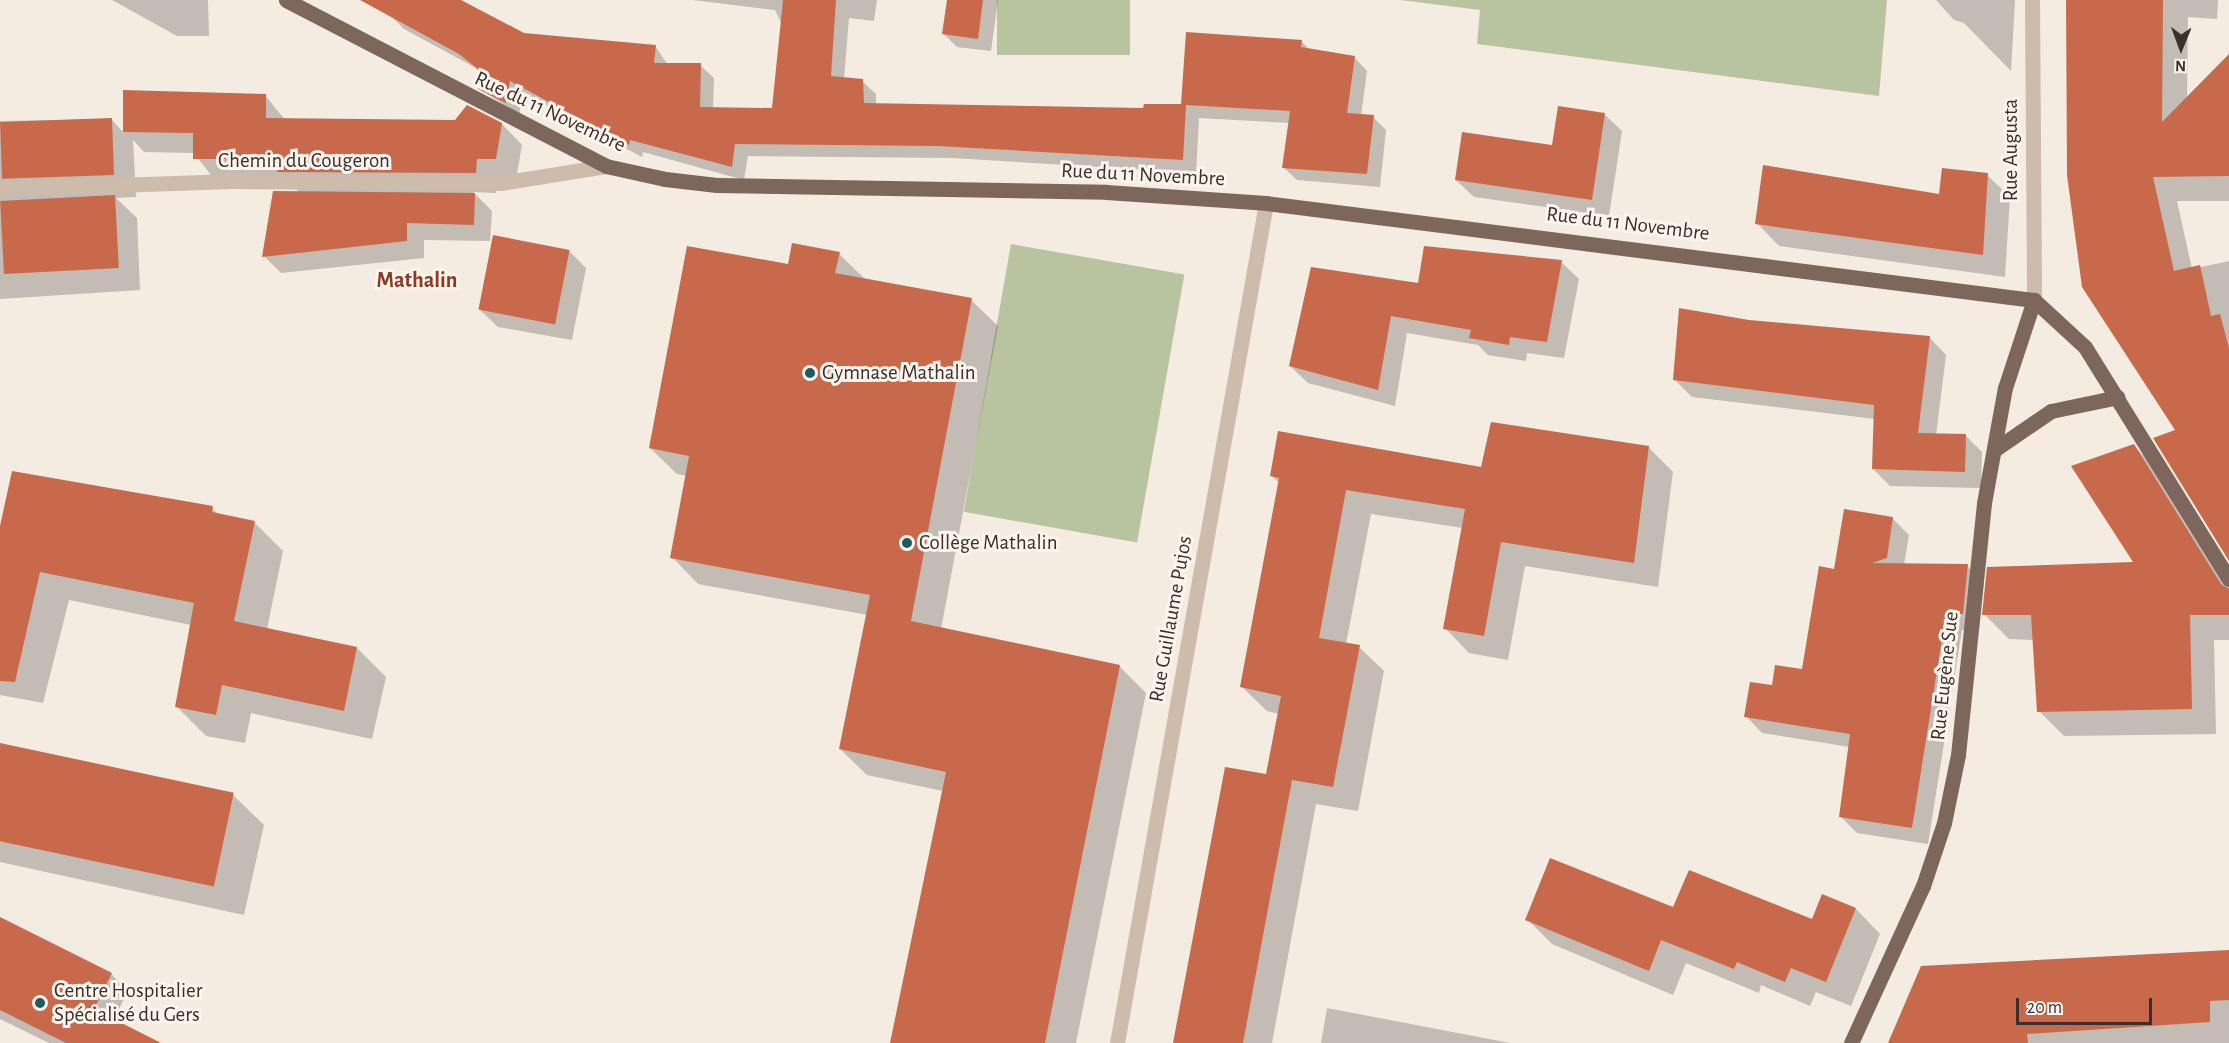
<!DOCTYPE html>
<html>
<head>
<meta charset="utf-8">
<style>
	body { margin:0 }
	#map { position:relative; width:2229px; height:1043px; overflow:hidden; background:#f4ebe1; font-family:"Alegreya Sans",sans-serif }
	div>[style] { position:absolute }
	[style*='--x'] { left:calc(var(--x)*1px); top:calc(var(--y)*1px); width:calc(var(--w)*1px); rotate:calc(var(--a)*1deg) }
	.green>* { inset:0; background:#b8c4a0; transform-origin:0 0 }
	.shadow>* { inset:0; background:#0003 }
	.building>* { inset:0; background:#c8694b; transform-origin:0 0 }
	.minor>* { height:15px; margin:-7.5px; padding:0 7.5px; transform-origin:7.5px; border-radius:7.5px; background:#cdbbac }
	.major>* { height:15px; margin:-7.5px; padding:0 7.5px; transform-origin:7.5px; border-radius:7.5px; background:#7d675c }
	.dots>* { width:16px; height:16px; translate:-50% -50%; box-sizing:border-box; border:3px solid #fbf5ee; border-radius:50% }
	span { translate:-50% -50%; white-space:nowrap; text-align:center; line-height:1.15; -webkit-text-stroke:6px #fbf5ee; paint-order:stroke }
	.street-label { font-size:21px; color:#3b302b }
	.poi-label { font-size:21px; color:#3b302b }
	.left { translate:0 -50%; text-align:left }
	.neighbourhood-label { font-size:22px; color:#8c3b22; font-weight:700 }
	.north { position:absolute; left:2151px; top:18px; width:60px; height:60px; -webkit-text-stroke:4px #fbf5ee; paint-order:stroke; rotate:181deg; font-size:16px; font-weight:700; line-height:24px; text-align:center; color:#3b302b }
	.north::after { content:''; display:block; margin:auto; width:21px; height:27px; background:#3b302b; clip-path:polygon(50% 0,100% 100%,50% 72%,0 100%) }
	.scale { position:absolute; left:2016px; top:998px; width:136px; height:27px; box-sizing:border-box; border:3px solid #3b302b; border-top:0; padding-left:8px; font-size:18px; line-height:21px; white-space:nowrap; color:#3b302b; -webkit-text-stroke:4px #fbf5ee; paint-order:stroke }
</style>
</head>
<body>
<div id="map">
	<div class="green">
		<div style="left:997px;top:0;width:133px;height:55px"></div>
		<div style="clip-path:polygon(1400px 0,1887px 0,1879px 96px,1477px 44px,1480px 10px)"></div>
		<div style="left:1011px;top:244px;width:176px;height:272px;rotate:10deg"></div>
	</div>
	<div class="shadow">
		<div style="clip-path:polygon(112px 0,208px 0,209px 36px,177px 36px)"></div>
		<div style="clip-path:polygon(397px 0,457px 0,523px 34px,655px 46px,668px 65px,700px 65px,714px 78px,713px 108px,773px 109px,782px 24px,775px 10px,693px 0,877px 0,874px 21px,849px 18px,844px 79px,862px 81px,876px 94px,876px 104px,1145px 110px,1182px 105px,1301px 41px,1310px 50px,1354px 57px,1367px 71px,1361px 116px,1373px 117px,1386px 130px,1380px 187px,1297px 180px,1283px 167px,1290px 123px,1199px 118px,1196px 173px,952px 158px,748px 156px,744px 180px,643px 152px,642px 157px,523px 93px,519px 115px,480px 89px,488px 78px,474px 67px,404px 29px,390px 15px)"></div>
		<div style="clip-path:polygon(948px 0,998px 0,991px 51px,957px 47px,944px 34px)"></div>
		<div style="clip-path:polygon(1936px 0,2015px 0,2011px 71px,1964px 23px,1954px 20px)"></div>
		<div style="clip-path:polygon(2068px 0,2218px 0,2217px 19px,2188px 17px,2187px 98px,2229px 56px,2229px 201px,2177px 201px,2192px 269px,2229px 261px,2229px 560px,2177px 431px)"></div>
		<div style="clip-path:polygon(124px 92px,265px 95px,285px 120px,502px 124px,522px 145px,516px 179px,496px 179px,496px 193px,473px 192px,492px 211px,490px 241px,424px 240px,424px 258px,281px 273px,264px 256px,300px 193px,286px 179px,214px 179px,194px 153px,144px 152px,133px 140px,136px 197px,116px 198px,137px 218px,140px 290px,0 299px,0 121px,111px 119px,124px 133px)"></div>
		<div style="clip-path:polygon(1604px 114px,1622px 131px,1609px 216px,1474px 197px,1456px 180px,1554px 147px)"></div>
		<div style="clip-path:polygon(1987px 175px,2010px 197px,2005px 277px,1779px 246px,1757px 223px,1940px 196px)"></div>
		<div style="clip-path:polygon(569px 251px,586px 268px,572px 340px,498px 327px,480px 310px)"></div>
		<div style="clip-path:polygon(839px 254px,866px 280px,971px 300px,998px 326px,941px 629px,1119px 666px,1146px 693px,1076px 1043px,892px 1043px,943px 791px,867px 775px,840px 749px,868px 615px,698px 584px,672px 557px,687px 476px,677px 474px,650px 448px,789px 266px)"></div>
		<div style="clip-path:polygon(1561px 262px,1579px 279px,1564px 358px,1527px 353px,1526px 361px,1488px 355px,1478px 345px,1407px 333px,1395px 406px,1308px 383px,1290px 366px,1419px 284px)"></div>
		<div style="clip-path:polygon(1749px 322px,1930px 338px,1946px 355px,1936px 435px,1965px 435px,1982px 452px,1981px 488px,1890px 486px,1873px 469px,1875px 419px,1692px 397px,1675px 380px)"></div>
		<div style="clip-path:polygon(2134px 446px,2159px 471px,2229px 584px,2229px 640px,2214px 640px,2216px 734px,2064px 736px,2039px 711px,2034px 640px,2009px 639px,1984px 614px,2136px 564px)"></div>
		<div style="clip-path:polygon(1648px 447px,1673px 472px,1658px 587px,1525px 566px,1508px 660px,1469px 653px,1445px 628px,1463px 528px,1371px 514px,1346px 644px,1359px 647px,1384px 671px,1358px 811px,1316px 804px,1272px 1043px,1175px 1043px,1267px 776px,1279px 714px,1267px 711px,1242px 687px,1280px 484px,1272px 476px,1482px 469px)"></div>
		<div style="clip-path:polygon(212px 508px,219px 515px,254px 522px,283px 551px,267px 629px,357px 648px,386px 677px,372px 739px,251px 713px,245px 743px,206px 736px,177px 707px,191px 625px,69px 600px,43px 703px,0 695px,0 533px)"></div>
		<div style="clip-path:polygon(1892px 518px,1909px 535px,1904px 565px,1967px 566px,1984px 582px,1979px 630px,1962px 630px,1928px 844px,1857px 833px,1840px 816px,1850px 747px,1762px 733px,1746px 716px,1774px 687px,1804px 671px,1836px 571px)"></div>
		<div style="clip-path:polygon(0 744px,233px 795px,264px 825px,244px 915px,0 862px)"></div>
		<div style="clip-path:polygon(1823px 896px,1856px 909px,1880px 934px,1851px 1006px,1816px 992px,1810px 1006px,1761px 985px,1759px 993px,1686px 963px,1673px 995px,1552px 944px,1527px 919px,1813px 921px)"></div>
		<div style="clip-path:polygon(0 918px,111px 974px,128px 991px,113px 1021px,134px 1043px,49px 1043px,0 1019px)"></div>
		<div style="clip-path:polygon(2229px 952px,2229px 1043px,1889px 1043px)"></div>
		<div style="clip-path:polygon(1327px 1008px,1510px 1043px,1321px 1043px)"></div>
	</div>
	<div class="building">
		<div style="clip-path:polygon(360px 0,461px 0,524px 33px,656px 45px,654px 63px,701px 63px,700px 107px,772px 108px,783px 0,836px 0,831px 76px,863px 79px,864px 103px,1143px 108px,1144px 104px,1181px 104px,1186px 32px,1302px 40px,1301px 47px,1355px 56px,1347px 113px,1374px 115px,1367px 174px,1282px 168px,1290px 111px,1186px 105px,1183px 160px,938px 146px,735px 144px,732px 167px,630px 140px,629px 145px,510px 81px,506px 103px,478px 89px,488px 77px,459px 54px)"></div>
		<div style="clip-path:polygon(947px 0,983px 0,978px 39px,942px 34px)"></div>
		<div style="clip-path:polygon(2066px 0,2163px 0,2162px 122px,2229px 54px,2229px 176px,2153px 177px,2174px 271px,2200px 265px,2211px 316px,2220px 314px,2229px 348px,2229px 561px,2153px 438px,2175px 430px,2082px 287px,2067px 175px)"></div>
		<div style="clip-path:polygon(123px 90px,266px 94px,266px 118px,455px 120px,467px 105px,502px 123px,496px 159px,477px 159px,476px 173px,277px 172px,279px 159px,193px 159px,193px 133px,123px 132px)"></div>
		<div style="clip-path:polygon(1558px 106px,1605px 113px,1592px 200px,1455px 180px,1462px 132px,1552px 145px)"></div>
		<div style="left:112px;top:118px;width:57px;height:112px;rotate:88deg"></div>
		<div style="clip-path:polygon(1763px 165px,1939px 194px,1942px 168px,1988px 173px,1983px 255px,1755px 224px)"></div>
		<div style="clip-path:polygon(273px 191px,475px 193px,474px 225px,407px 223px,407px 241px,262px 257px)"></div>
		<div style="left:115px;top:195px;width:73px;height:115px;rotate:87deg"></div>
		<div style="left:493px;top:235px;width:78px;height:76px;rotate:11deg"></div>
		<div style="clip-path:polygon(792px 243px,840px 252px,835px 273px,972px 298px,911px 621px,1120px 665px,1045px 1043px,890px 1043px,946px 772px,839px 749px,870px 595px,670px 558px,689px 456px,649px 448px,687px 246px,788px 264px)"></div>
		<div style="clip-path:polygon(1424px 246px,1562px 260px,1547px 342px,1510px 337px,1509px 345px,1469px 338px,1471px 330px,1391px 316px,1378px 390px,1289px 366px,1311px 267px,1418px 283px)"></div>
		<div style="clip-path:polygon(1679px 308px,1749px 320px,1930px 336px,1918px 433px,1966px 434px,1965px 472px,1872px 469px,1874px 405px,1673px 380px)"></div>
		<div style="clip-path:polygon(1491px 422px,1649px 446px,1634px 563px,1501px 542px,1484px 636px,1443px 629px,1465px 509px,1346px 490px,1319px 638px,1360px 645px,1333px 787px,1292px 780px,1243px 1043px,1173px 1043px,1225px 767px,1266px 774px,1281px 696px,1240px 687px,1279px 478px,1270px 476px,1278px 431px,1481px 467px)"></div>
		<div style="clip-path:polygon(2134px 444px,2221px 584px,2229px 589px,2229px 615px,2190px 615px,2192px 709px,2037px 712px,2031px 615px,1982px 615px,1987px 567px,2133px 562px,2071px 466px)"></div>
		<div style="clip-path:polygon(12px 471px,213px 506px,212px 512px,255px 521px,234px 621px,357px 647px,344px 711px,222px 685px,216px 715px,175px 707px,194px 603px,40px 572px,15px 682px,0 681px,0 526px)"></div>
		<div style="clip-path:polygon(1844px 509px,1893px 517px,1887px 558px,1872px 563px,1968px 564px,1963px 614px,1946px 614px,1912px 828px,1839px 817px,1850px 734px,1744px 717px,1750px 682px,1772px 685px,1775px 665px,1802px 669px,1819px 566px,1834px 569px)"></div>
		<div style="left:0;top:743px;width:239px;height:96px;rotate:12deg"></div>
		<div style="clip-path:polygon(1550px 858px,1673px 907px,1689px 870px,1812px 919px,1822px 894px,1856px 908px,1826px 982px,1791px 968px,1785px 982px,1737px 962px,1734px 969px,1661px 940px,1649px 971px,1525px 920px)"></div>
		<div style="clip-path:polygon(0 917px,112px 973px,94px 1009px,161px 1043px,66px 1043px,0 1010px)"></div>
		<div style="clip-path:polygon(2229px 950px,2229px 1000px,2210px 1001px,2210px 1022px,2027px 1034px,2028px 1043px,1888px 1043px,1921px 966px)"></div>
	</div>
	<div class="minor">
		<div style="--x:2032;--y:0;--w:300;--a:89.6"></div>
		<div style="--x:0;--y:189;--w:232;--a:-2"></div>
		<div style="--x:232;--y:181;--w:269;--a:0.4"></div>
		<div style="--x:501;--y:183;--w:106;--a:-9.2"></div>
		<div style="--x:1117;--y:1043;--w:853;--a:-79.94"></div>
	</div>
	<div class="major">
		<div style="--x:286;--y:0;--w:360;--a:27.4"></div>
		<div style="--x:606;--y:166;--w:60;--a:12.4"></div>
		<div style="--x:665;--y:179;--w:52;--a:6.6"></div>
		<div style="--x:717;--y:185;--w:389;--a:1"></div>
		<div style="--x:1106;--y:192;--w:160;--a:3.9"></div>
		<div style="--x:1266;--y:203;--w:774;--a:7.2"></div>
		<div style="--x:2034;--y:300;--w:69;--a:42.7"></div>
		<div style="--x:2085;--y:347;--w:273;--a:58.2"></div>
		<div style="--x:1994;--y:450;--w:69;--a:-34.4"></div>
		<div style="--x:2051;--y:411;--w:68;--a:-11.8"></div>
		<div style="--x:1851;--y:1043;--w:173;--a:-65.4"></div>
		<div style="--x:1923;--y:886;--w:66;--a:-71.6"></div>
		<div style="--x:1944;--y:823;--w:69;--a:-78.4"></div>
		<div style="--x:1958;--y:755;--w:253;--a:-84.1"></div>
		<div style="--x:1984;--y:503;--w:117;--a:-79.7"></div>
		<div style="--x:2005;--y:388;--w:93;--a:-71.8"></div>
	</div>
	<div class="dots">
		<div style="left:810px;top:373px;background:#1f5a5e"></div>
		<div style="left:907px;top:543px;background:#1f5a5e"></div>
		<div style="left:40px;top:1003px;background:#1f5a5e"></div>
	</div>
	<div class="street-label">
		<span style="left:550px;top:112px;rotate:25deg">Rue du 11 Novembre</span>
		<span style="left:2011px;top:150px;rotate:-90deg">Rue Augusta</span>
		<span style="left:304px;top:161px">Chemin du Cougeron</span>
		<span style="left:1143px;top:175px;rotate:3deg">Rue du 11 Novembre</span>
		<span style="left:1628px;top:224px;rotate:7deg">Rue du 11 Novembre</span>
		<span style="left:1171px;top:619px;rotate:-80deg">Rue Guillaume Pujos</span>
		<span style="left:1945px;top:676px;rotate:-84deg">Rue Eugène Sue</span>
	</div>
	<div class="poi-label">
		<span class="left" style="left:822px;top:373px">Gymnase Mathalin</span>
		<span class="left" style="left:919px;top:543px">Collège Mathalin</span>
		<span class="left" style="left:54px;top:1003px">Centre Hospitalier<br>Spécialisé du Gers</span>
	</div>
	<div class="neighbourhood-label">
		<span style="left:417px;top:281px">Mathalin</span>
	</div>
	<div class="north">N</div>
	<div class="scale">20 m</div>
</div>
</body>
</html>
